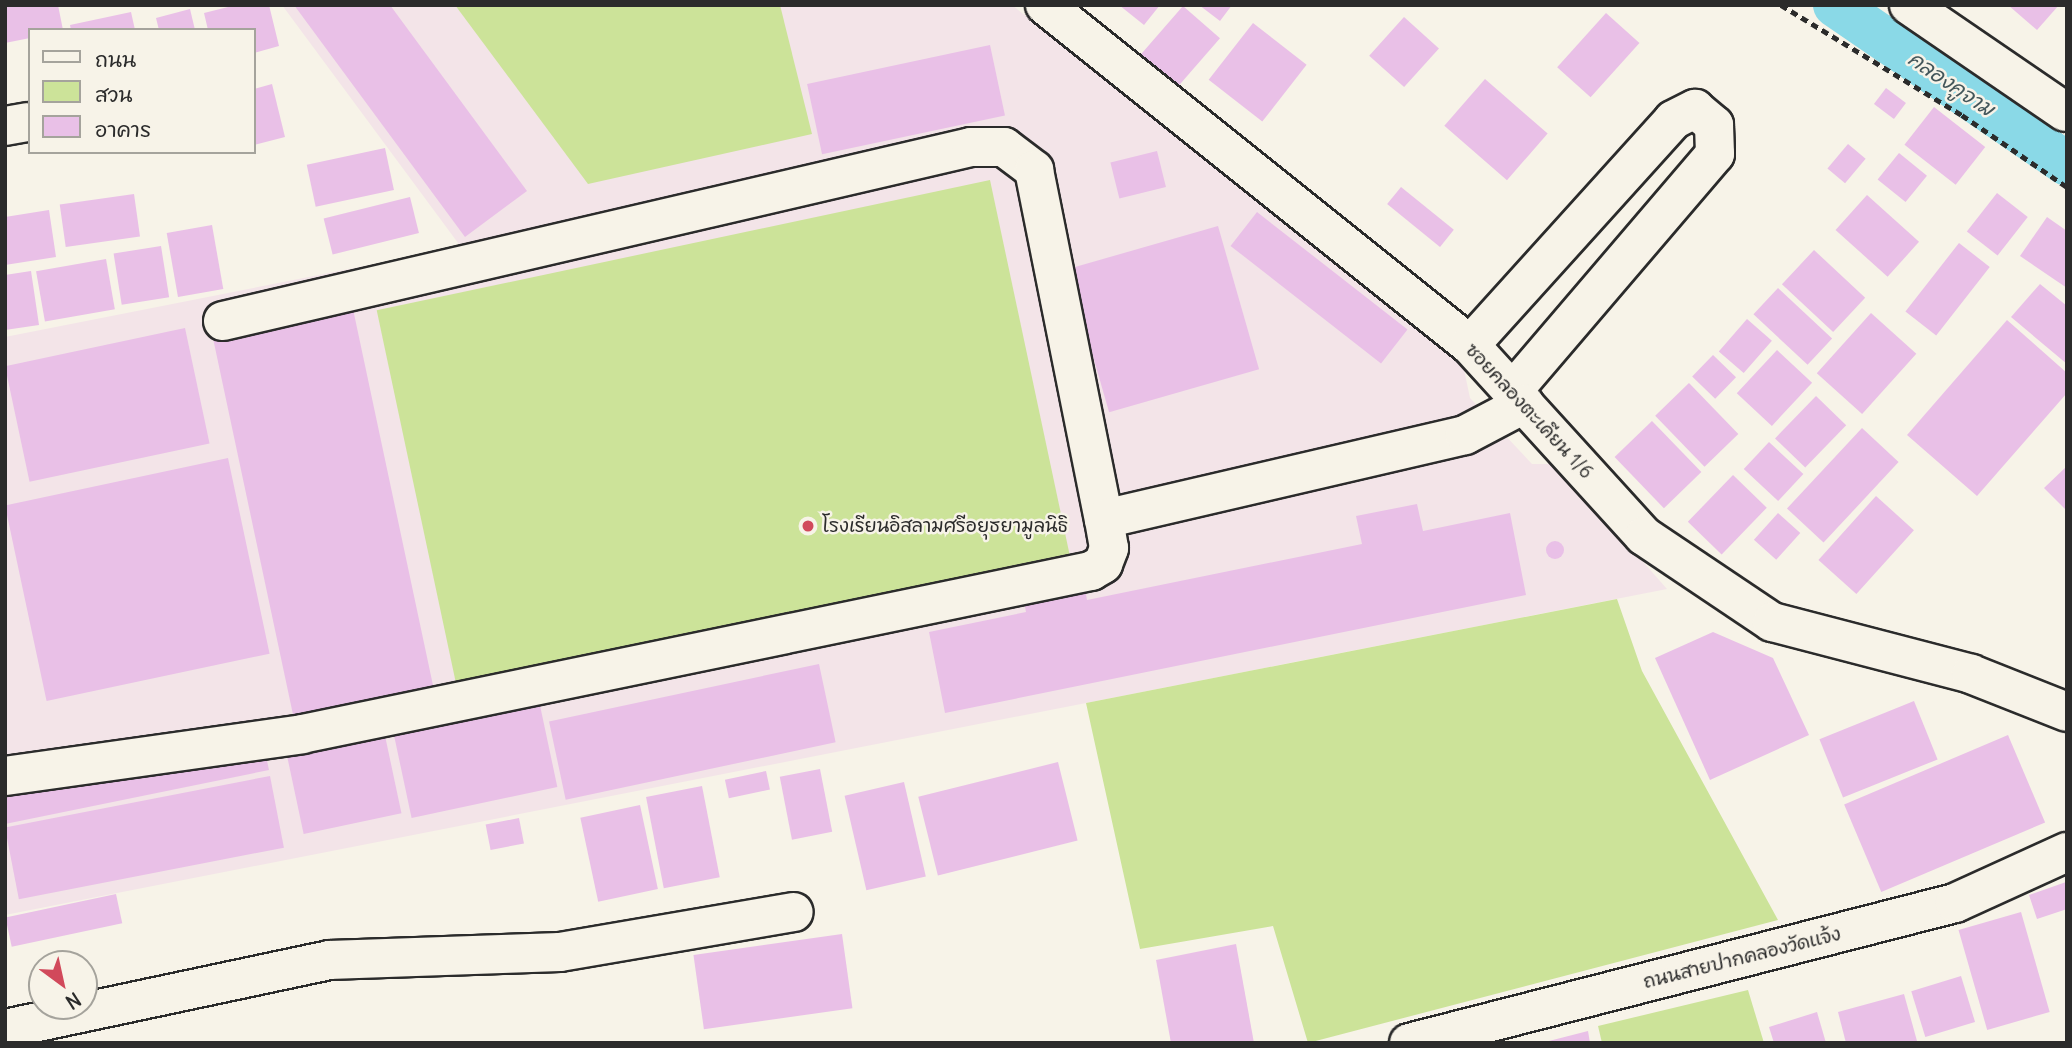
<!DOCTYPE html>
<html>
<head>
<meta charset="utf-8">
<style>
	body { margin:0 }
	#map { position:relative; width:2072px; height:1048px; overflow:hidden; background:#f7f3e8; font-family:Delius,"Playpen Sans Thai",sans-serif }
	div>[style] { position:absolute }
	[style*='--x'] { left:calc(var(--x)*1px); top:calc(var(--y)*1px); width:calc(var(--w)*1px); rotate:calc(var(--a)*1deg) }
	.built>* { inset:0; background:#f3e4e8 }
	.green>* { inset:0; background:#cce399; transform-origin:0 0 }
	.canal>* { height:44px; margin:-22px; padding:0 22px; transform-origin:22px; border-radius:22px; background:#8ad9e7 }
	.building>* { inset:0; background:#e9c0e7; transform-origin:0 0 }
	.round { border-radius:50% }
	.path>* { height:4.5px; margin-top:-2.25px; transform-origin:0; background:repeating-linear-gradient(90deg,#2b2b2b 0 7px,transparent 0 12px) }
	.roads { filter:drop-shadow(2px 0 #2b2b2b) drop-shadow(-2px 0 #2b2b2b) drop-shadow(0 2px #2b2b2b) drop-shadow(0 -2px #2b2b2b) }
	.minor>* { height:38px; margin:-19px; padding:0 19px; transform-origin:19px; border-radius:19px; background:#f7f3e8 }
	.dots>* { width:19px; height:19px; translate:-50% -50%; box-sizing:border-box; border:4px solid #f7f3e8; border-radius:50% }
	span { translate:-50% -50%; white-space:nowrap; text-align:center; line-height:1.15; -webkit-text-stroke:5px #f7f3e8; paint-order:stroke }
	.street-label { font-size:19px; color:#2b2b2b }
	.poi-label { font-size:19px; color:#2b2b2b }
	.left { translate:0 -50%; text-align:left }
	.water-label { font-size:21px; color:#43565a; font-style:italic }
	.frame { position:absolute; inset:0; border:7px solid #2b2b2b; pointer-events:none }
	.legend { position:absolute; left:28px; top:28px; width:228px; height:126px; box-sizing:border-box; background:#f7f3e8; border:2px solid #a5a39c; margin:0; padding:9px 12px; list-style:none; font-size:21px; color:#2b2b2b }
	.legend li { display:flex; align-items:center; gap:14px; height:35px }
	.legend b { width:35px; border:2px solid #a5a39c }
	.north { position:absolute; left:28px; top:950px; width:70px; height:70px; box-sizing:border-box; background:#f7f3e8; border:2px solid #a5a39c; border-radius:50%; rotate:147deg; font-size:19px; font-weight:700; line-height:28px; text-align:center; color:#2b2b2b }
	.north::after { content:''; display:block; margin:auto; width:24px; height:32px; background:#d1495b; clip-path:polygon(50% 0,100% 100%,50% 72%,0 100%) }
</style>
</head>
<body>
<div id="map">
	<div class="built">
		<div style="clip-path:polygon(282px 5px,1012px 5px,1462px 360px,1470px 398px,1532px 464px,1557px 464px,1667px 589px,5px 915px,5px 337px,461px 247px)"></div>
	</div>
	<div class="green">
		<div style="clip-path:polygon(455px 5px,780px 5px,812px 134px,588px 184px)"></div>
		<div style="left:990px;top:180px;width:382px;height:627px;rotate:78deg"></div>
		<div style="clip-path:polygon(1617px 599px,1642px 671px,1778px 920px,1308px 1043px,1273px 926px,1140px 949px,1086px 703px)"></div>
		<div style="clip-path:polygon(1748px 990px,1764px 1043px,1602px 1043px,1598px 1026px)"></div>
	</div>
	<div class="canal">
		<div style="--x:1835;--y:5;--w:281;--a:34.4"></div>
	</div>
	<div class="building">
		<div style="clip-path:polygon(5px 5px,58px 5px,63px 30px,30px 30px,30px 38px,5px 43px)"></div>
		<div style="clip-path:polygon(236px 5px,269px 5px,279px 46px,254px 53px,254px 30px,208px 30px,204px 13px)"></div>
		<div style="clip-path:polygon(294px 5px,390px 5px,527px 191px,465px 237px)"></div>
		<div style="clip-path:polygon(1119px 5px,1160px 5px,1144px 25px)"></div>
		<div style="clip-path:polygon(1199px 5px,1232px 5px,1220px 21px)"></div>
		<div style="clip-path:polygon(2008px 5px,2059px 5px,2037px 30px)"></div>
		<div style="left:1183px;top:6px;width:49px;height:69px;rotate:41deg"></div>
		<div style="clip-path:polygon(190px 9px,195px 30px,159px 30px,156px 18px)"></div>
		<div style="clip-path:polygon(131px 12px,135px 30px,71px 30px,70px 25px)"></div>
		<div style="left:1606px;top:13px;width:45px;height:73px;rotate:42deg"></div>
		<div style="left:1404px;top:17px;width:47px;height:52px;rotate:42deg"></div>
		<div style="left:1253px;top:23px;width:68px;height:72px;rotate:38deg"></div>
		<div style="left:990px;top:45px;width:72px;height:187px;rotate:78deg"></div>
		<div style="left:1485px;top:79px;width:83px;height:62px;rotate:41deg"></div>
		<div style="clip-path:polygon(272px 84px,285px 137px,254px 145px,254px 89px)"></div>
		<div style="left:1886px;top:88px;width:25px;height:20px;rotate:37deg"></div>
		<div style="left:1934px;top:107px;width:65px;height:48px;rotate:38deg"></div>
		<div style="left:1848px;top:144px;width:23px;height:32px;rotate:40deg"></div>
		<div style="left:385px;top:148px;width:43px;height:80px;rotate:78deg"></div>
		<div style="left:1157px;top:151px;width:37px;height:48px;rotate:76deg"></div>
		<div style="left:1899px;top:153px;width:36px;height:34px;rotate:39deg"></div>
		<div style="left:1401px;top:187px;width:68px;height:22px;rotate:39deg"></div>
		<div style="left:1997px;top:193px;width:39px;height:49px;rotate:38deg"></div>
		<div style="left:134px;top:194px;width:43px;height:75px;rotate:82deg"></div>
		<div style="left:1867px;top:195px;width:70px;height:47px;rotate:42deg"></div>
		<div style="left:410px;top:197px;width:37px;height:89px;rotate:76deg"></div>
		<div style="clip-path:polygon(49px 210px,56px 257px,5px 265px,5px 217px)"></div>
		<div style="left:1257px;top:212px;width:191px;height:43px;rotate:38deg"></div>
		<div style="clip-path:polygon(2047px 217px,2067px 231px,2067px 288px,2020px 256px)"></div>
		<div style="left:212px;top:225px;width:65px;height:46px;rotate:80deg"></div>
		<div style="left:1218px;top:226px;width:149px;height:156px;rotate:74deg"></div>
		<div style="left:1959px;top:243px;width:39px;height:87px;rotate:38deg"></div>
		<div style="left:161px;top:246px;width:52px;height:48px;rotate:81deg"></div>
		<div style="left:1814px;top:250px;width:70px;height:47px;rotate:43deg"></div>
		<div style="left:106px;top:259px;width:51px;height:71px;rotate:80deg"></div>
		<div style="clip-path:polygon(31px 271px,39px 325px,5px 330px,5px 275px)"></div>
		<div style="clip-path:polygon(2040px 284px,2067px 306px,2067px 364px,2011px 317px)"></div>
		<div style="left:1778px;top:288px;width:74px;height:36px;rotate:43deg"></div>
		<div style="left:353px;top:309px;width:390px;height:143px;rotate:78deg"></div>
		<div style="left:1871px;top:313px;width:61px;height:81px;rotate:42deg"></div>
		<div style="left:1747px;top:319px;width:33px;height:43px;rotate:41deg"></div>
		<div style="clip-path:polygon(2007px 320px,2067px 373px,2067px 393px,1977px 496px,1907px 435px)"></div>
		<div style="left:185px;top:328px;width:118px;height:184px;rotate:78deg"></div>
		<div style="left:1777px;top:350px;width:48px;height:59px;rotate:43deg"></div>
		<div style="left:1713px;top:355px;width:32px;height:30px;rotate:44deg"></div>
		<div style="left:1689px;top:383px;width:71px;height:47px;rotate:46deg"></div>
		<div style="left:1816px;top:396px;width:42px;height:59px;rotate:44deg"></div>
		<div style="left:1652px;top:421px;width:71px;height:52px;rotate:46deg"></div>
		<div style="left:1862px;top:428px;width:50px;height:110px;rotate:43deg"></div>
		<div style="left:1769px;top:442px;width:47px;height:37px;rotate:43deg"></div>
		<div style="left:228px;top:458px;width:200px;height:228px;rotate:78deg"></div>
		<div style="clip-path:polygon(2067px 466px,2067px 511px,2044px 488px)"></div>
		<div style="left:1733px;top:475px;width:47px;height:65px;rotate:44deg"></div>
		<div style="left:1876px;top:496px;width:51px;height:86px;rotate:42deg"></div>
		<div style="clip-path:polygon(1417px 504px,1423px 531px,1510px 513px,1526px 595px,945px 713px,929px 632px,1026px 612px,1021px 586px,1082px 573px,1087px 600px,1362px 544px,1356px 516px)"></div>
		<div style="left:1778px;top:513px;width:30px;height:36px;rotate:42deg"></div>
		<div class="round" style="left:1546px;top:541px;width:18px;height:18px"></div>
		<div style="clip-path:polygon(1713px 632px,1773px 658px,1809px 735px,1710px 780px,1655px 658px)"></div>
		<div style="left:819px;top:664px;width:80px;height:276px;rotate:78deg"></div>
		<div style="left:538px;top:696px;width:93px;height:149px;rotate:78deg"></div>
		<div style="left:1914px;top:701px;width:63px;height:102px;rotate:68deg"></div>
		<div style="left:384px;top:731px;width:84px;height:100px;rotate:78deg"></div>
		<div style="left:2008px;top:735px;width:95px;height:178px;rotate:67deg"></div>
		<div style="clip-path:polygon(264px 747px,269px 770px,5px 824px,5px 787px)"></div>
		<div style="left:1058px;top:762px;width:81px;height:144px;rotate:76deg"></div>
		<div style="left:820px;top:769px;width:64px;height:41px;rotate:79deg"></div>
		<div style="left:766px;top:771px;width:19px;height:42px;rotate:78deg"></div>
		<div style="left:270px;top:776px;width:73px;height:270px;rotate:79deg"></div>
		<div style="left:904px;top:782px;width:97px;height:61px;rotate:77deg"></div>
		<div style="left:702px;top:786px;width:93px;height:57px;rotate:79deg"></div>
		<div style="left:640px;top:805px;width:86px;height:61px;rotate:78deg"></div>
		<div style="left:519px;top:818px;width:26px;height:34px;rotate:79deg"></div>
		<div style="clip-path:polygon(2066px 882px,2067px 909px,2037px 919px,2029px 895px)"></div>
		<div style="left:116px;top:894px;width:30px;height:113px;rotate:78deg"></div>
		<div style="left:2021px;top:912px;width:104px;height:65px;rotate:74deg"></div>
		<div style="left:842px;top:934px;width:75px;height:150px;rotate:82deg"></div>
		<div style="clip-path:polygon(1236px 944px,1254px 1043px,1171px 1043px,1156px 960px)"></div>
		<div style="left:1961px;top:976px;width:48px;height:52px;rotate:73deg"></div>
		<div style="clip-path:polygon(1904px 994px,1917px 1041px,1846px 1043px,1838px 1012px)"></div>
		<div style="clip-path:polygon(1817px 1012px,1826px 1043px,1774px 1043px,1769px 1027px)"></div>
		<div style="clip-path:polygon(1588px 1031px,1590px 1043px,1545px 1043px,1545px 1042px)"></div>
	</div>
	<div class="path">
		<div style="--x:1781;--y:5;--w:212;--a:31.3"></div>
		<div style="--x:1962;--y:115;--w:127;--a:34.4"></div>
	</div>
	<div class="roads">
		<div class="minor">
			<div style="--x:1045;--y:5;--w:544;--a:38.66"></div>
			<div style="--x:1470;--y:345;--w:258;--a:47.7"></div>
			<div style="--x:1644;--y:536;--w:154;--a:33.9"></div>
			<div style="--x:1772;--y:622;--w:206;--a:14.6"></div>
			<div style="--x:1971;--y:674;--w:103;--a:21.6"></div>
			<div style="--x:1909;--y:5;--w:189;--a:34.4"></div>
			<div style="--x:5;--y:126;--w:22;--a:-10"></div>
			<div style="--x:223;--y:321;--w:768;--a:-13.1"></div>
			<div style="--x:971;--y:147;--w:33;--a:0"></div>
			<div style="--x:1004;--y:147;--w:38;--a:37"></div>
			<div style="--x:1034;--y:170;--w:356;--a:78.7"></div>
			<div style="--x:1470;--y:345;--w:303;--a:-47.9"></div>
			<div style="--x:1673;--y:120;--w:25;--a:-27"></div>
			<div style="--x:1695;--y:109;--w:25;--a:40"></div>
			<div style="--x:1714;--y:125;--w:29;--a:88"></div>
			<div style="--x:1715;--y:154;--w:313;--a:130.5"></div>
			<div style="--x:5;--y:776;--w:300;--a:-8"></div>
			<div style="--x:302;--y:734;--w:806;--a:-11.67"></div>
			<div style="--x:1091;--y:571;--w:14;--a:-30"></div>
			<div style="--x:1103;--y:564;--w:17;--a:-69"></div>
			<div style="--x:1109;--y:548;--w:29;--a:-100"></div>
			<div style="--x:1104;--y:519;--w:371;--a:-13.1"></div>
			<div style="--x:1465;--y:435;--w:67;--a:-27.7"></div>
			<div style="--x:5;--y:1029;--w:331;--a:-12"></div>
			<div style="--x:329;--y:960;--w:231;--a:-2"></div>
			<div style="--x:560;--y:952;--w:237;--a:-9.7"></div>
			<div style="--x:1409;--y:1043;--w:564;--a:-14.38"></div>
			<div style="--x:1955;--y:903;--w:123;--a:-24.5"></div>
		</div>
	</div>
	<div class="dots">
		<div style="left:808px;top:526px;background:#d1495b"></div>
	</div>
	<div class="street-label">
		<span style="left:1529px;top:411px;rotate:47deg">ซอยคลองตะเคียน 1/6</span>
		<span style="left:1742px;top:958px;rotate:-14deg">ถนนสายปากคลองวัดแจ้ง</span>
	</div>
	<div class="poi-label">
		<span class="left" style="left:822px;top:526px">โรงเรียนอิสลามศรีอยุธยามูลนิธิ</span>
	</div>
	<div class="water-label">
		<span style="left:1951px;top:84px;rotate:34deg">คลองคูจาม</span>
	</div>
	<div class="frame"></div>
	<ul class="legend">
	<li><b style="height:9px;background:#f7f3e8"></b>ถนน</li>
	<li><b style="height:19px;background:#cce399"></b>สวน</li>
	<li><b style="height:19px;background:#e9c0e7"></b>อาคาร</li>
	</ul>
	<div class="north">N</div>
</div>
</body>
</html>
